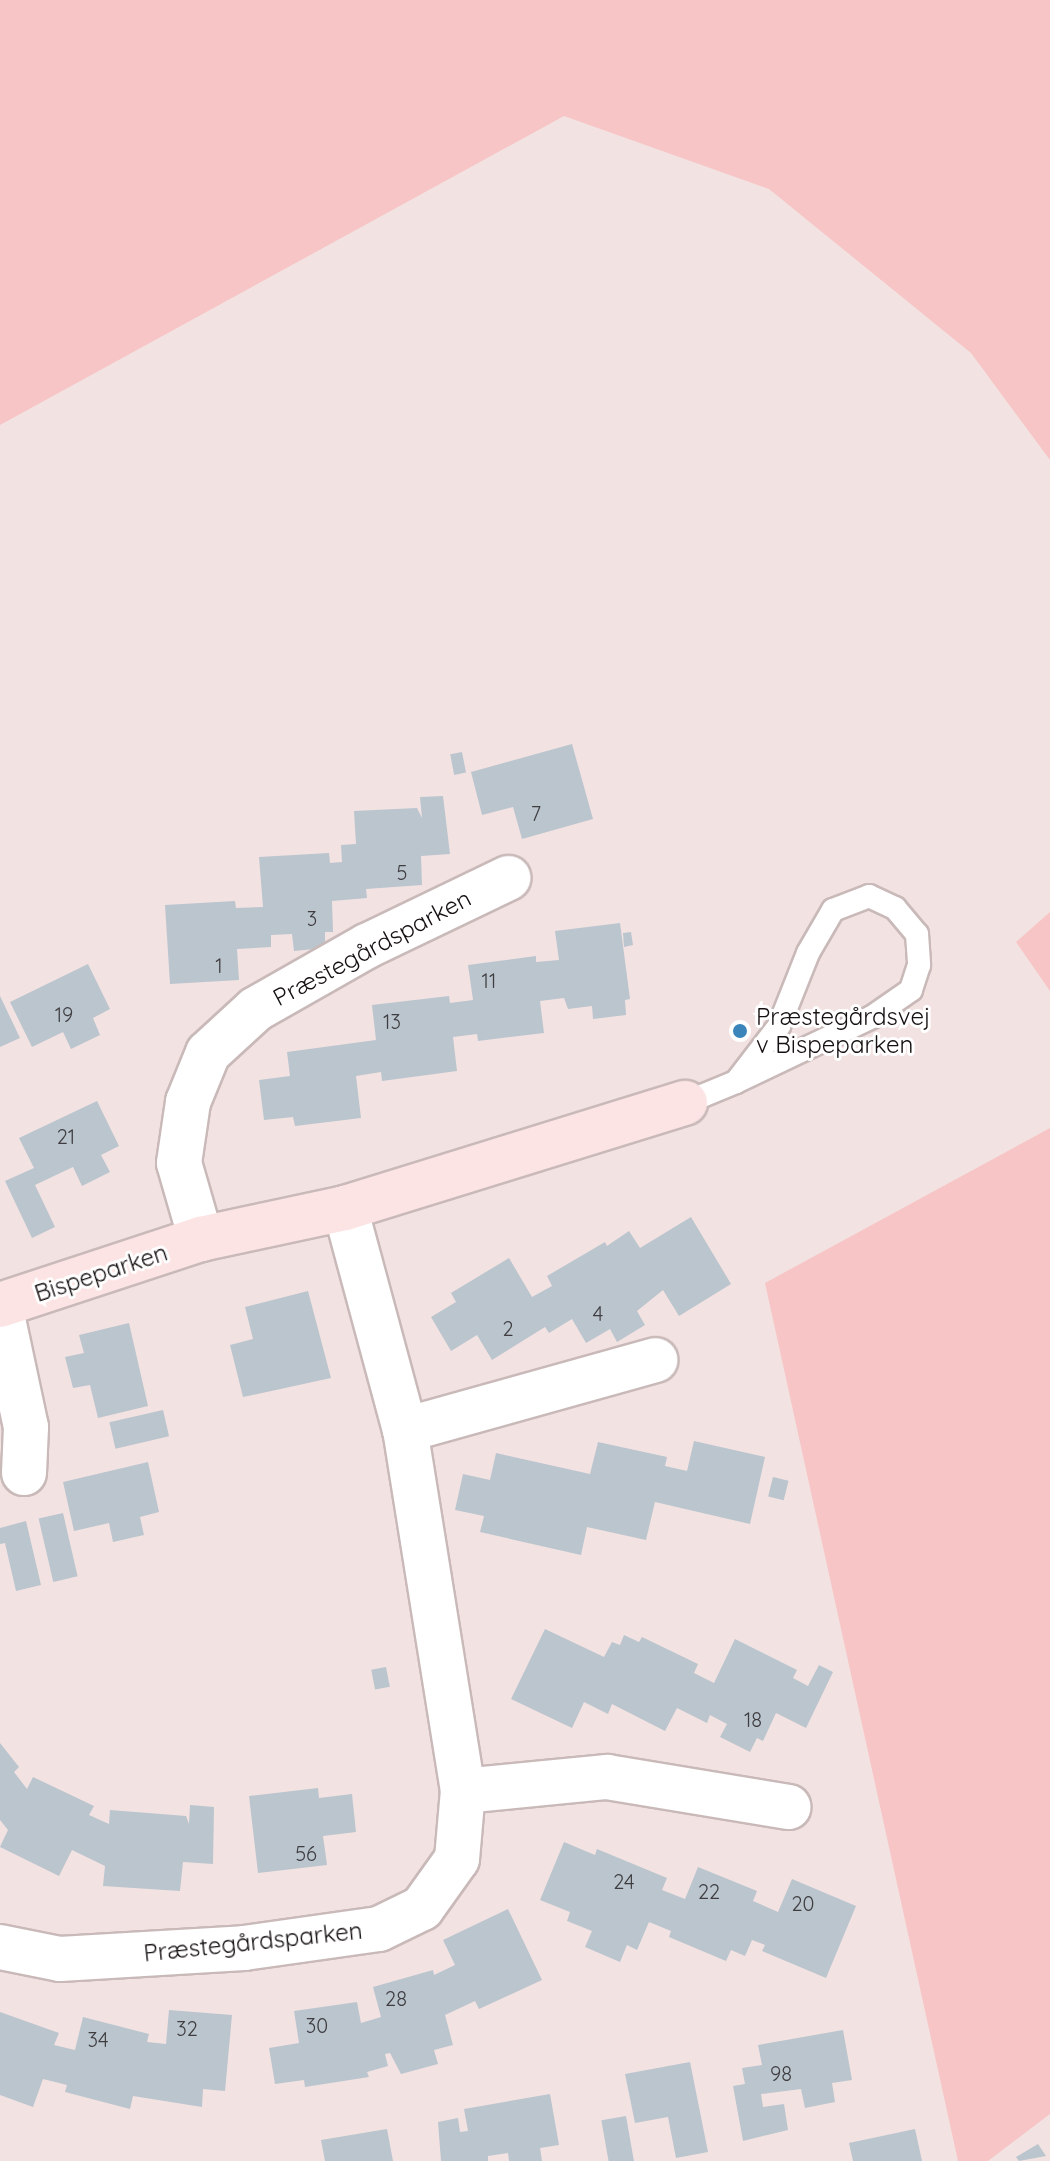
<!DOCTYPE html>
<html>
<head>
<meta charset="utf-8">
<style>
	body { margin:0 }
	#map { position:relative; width:1050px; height:2161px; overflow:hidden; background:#f3e2e2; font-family:Quicksand,sans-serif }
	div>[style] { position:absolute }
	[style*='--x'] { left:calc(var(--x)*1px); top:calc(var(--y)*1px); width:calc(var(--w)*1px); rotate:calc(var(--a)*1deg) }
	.green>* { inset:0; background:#f7c5c5 }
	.building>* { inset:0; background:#bac5ce; transform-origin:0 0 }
	.roads { filter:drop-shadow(2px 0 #c9b9b9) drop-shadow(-2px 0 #c9b9b9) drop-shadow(0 2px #c9b9b9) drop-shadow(0 -2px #c9b9b9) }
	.lane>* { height:22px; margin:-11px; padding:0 11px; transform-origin:11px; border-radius:11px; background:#fff }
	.street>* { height:44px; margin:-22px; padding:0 22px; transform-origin:22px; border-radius:22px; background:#fff }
	.secondary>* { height:44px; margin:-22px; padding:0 22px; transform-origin:22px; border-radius:22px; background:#fce4e4 }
	.dots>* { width:22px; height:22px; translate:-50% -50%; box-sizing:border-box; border:4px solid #fff; border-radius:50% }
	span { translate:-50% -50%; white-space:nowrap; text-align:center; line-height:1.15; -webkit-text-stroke:6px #fff; paint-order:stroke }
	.number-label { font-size:20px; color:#3f3d40 }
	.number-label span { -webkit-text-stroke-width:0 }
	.street-label { font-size:24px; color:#161010 }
	.poi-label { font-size:24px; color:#161010 }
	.left { translate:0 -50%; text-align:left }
</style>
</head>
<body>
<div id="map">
	<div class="green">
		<div style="clip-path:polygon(0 0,1050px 0,1050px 460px,971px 353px,769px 189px,564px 116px,0 425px)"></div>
		<div style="clip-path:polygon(1050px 912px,1050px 991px,1016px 942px)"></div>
		<div style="clip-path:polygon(1050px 1128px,1050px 2114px,988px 2161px,958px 2161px,765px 1283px)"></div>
	</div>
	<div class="building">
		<div style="clip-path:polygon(572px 744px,593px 819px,522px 839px,513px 807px,482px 815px,471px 772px)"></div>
		<div style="left:462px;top:752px;width:21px;height:12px;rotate:79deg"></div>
		<div style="clip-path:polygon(443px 796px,450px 854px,421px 856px,422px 885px,366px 889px,367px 898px,332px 901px,333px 932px,325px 932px,325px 948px,294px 951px,292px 934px,271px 935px,271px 947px,237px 949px,239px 980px,170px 984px,165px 905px,235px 901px,236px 908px,263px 907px,259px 857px,329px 853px,330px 863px,342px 862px,341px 845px,356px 844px,354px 811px,417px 808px,422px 818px,420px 797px)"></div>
		<div style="clip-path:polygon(620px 923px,630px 999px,625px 1000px,626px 1015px,593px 1019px,592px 1006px,568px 1009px,564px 998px,540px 1001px,544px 1033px,478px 1041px,477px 1034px,453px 1037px,457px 1071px,382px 1081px,381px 1072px,356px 1076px,361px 1118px,295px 1126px,293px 1117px,264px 1120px,259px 1080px,290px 1076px,287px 1052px,376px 1040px,372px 1005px,449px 996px,450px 1003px,473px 1000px,468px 965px,536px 956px,536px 962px,559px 960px,555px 931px)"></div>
		<div style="clip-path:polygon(631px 932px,633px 945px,624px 947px,623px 933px)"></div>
		<div style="clip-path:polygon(88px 964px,110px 1009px,93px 1018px,100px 1035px,71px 1049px,63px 1032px,32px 1047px,10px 1002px)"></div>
		<div style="clip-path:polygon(0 996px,20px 1038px,0 1047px)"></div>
		<div style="clip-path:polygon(97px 1101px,119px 1146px,101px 1155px,110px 1172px,82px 1186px,73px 1167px,35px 1185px,55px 1227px,32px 1238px,5px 1181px,34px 1168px,19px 1138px)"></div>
		<div style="clip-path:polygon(691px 1217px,731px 1284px,679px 1316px,663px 1290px,637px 1311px,645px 1325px,617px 1342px,610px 1329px,586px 1343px,572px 1319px,549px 1333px,545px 1327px,492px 1360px,477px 1335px,451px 1351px,431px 1317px,456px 1302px,451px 1293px,509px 1258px,532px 1297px,552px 1286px,547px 1276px,605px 1242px,607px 1246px,629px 1231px,640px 1248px)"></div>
		<div style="clip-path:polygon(308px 1291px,331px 1378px,243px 1397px,230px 1345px,253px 1339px,245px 1307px)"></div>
		<div style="clip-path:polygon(129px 1323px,148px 1406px,98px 1418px,90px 1385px,73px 1388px,65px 1357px,84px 1353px,79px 1335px)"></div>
		<div style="left:163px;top:1410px;width:27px;height:55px;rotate:77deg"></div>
		<div style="clip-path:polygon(694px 1441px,765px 1457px,750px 1524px,655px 1502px,646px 1540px,587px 1527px,581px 1555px,480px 1532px,484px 1516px,455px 1510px,463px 1474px,490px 1480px,496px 1453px,590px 1474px,598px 1442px,667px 1457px,665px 1466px,687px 1471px)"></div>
		<div style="clip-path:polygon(148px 1462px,159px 1512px,140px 1517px,144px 1535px,113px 1542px,109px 1523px,74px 1531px,63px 1482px)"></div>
		<div style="left:773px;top:1477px;width:16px;height:20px;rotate:14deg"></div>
		<div style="left:63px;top:1513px;width:65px;height:25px;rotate:77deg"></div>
		<div style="clip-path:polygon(26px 1521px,41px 1585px,16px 1591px,5px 1543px,0 1544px,0 1528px)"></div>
		<div style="clip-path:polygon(545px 1629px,604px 1657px,612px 1642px,620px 1645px,624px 1635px,639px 1642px,642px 1637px,698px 1664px,694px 1673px,714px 1683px,735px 1639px,797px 1670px,793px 1678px,808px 1686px,819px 1665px,833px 1672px,806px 1728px,776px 1713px,763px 1741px,757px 1738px,750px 1752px,720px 1737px,727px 1724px,710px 1715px,707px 1723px,677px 1708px,665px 1731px,612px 1704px,608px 1714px,584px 1702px,572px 1728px,511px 1699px)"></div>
		<div style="left:386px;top:1667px;width:20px;height:15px;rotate:79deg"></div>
		<div style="clip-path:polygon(0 1743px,19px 1767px,14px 1772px,27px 1789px,33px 1777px,94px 1806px,89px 1815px,109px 1824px,110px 1810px,186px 1816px,189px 1824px,190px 1805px,214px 1807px,213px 1864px,183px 1862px,180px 1891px,103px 1886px,105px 1866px,72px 1850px,59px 1876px,0 1847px,8px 1830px,0 1820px)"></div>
		<div style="clip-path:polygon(318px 1788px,319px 1798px,352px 1794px,356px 1832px,323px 1836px,327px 1865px,258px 1873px,249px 1796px)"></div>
		<div style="clip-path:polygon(564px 1842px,595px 1855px,597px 1849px,667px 1878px,662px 1890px,685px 1899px,698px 1867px,757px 1891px,753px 1901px,778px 1912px,792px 1879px,856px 1906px,826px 1978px,762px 1951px,765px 1945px,752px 1940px,745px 1956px,731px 1950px,726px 1961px,669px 1937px,671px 1931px,649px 1922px,637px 1950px,627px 1945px,620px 1962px,585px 1947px,592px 1931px,567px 1921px,570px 1912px,540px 1900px)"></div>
		<div style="clip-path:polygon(508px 1909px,542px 1980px,479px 2009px,475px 2001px,445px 2015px,453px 2045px,434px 2050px,438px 2064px,401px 2074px,390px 2053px,385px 2054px,388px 2066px,367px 2072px,369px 2077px,305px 2087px,304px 2080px,275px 2084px,269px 2048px,299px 2043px,294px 2011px,357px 2002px,361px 2023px,381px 2017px,373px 1987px,433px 1970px,434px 1975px,455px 1965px,443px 1940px)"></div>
		<div style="clip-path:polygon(169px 2010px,232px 2015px,225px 2091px,203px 2089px,202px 2107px,133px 2096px,130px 2109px,65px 2092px,67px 2085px,43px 2079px,33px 2107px,0 2095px,0 2012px,59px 2033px,54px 2045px,75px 2050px,83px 2017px,149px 2034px,147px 2042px,166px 2044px)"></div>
		<div style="clip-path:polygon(843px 2030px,852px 2080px,832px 2083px,835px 2102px,805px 2108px,801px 2089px,761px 2094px,763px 2107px,784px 2104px,788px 2130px,743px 2141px,733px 2086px,745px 2084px,742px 2068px,762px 2065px,758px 2045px)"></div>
		<div style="clip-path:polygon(690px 2062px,708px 2152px,676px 2158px,668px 2117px,635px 2123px,625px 2074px)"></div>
		<div style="clip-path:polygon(550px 2094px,559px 2145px,540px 2148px,542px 2161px,509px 2161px,508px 2153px,488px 2156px,488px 2161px,441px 2161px,438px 2122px,458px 2118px,460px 2132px,468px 2131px,464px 2109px)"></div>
		<div style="left:626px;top:2116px;width:46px;height:25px;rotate:80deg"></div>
		<div style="clip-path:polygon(387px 2129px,393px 2161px,325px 2161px,321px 2140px)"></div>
		<div style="clip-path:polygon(915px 2129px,922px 2161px,853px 2161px,849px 2143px)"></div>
		<div style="clip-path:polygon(1038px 2144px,1046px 2156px,1019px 2161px,1016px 2157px)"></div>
	</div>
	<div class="roads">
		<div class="lane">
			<div style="--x:685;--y:1103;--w:55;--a:-22.4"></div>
			<div style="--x:736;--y:1082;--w:71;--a:-52.5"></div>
			<div style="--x:779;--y:1026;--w:79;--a:-68.3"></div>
			<div style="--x:808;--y:953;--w:50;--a:-59.8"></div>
			<div style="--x:833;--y:910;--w:39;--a:-21"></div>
			<div style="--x:869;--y:896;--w:29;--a:25"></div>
			<div style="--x:895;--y:908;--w:34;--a:50"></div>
			<div style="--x:917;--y:934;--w:31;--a:86"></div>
			<div style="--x:919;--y:965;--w:26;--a:108"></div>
			<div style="--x:911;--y:990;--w:47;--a:145.3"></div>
			<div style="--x:872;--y:1017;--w:151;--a:154.5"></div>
		</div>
		<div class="street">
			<div style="--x:201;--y:1239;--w:79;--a:-106.1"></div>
			<div style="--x:179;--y:1163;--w:62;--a:-81.6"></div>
			<div style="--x:188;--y:1102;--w:53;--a:-67.8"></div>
			<div style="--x:208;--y:1053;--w:65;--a:-42.5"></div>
			<div style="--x:256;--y:1009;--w:128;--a:-29.6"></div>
			<div style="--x:367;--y:946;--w:157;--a:-25.7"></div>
			<div style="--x:0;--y:1305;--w:125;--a:78"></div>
			<div style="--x:26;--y:1427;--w:46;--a:92.5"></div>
			<div style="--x:405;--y:1430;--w:260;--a:-15.6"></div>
			<div style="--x:463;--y:1791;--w:145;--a:-5.6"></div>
			<div style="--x:607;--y:1777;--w:184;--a:9.4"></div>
			<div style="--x:0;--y:1947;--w:61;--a:11.3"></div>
			<div style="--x:60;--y:1959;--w:184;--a:-3.4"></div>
			<div style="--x:244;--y:1948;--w:136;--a:-8"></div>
			<div style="--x:379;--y:1929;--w:48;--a:-26"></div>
			<div style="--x:422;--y:1908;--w:60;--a:-54.5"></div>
			<div style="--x:457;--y:1859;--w:68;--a:-85"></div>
			<div style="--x:463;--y:1791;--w:366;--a:-99.1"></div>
			<div style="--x:405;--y:1430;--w:230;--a:-105.1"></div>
		</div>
		<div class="secondary">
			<div style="--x:0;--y:1305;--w:212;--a:-18.2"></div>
			<div style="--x:201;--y:1239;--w:147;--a:-12.1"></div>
			<div style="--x:345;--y:1208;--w:356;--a:-17.2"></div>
		</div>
	</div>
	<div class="dots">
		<div style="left:740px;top:1031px;background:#3c85ba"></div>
	</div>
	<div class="number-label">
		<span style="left:536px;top:813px">7</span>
		<span style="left:402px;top:872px">5</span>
		<span style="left:312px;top:918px">3</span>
		<span style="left:219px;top:965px">1</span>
		<span style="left:489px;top:980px">11</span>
		<span style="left:64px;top:1014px">19</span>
		<span style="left:392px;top:1021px">13</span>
		<span style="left:66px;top:1136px">21</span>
		<span style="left:598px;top:1313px">4</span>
		<span style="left:508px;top:1328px">2</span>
		<span style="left:753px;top:1719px">18</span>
		<span style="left:306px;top:1853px">56</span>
		<span style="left:624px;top:1881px">24</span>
		<span style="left:709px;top:1891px">22</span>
		<span style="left:803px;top:1903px">20</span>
		<span style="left:396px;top:1998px">28</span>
		<span style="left:317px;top:2025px">30</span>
		<span style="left:187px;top:2028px">32</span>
		<span style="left:98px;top:2039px">34</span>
		<span style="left:781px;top:2073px">98</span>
	</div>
	<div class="street-label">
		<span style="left:372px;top:948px;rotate:-28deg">Præstegårdsparken</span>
		<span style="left:101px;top:1273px;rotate:-18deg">Bispeparken</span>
		<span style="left:253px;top:1942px;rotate:-6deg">Præstegårdsparken</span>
	</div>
	<div class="poi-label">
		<span class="left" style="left:756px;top:1031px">Præstegårdsvej<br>v Bispeparken</span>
	</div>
</div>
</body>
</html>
